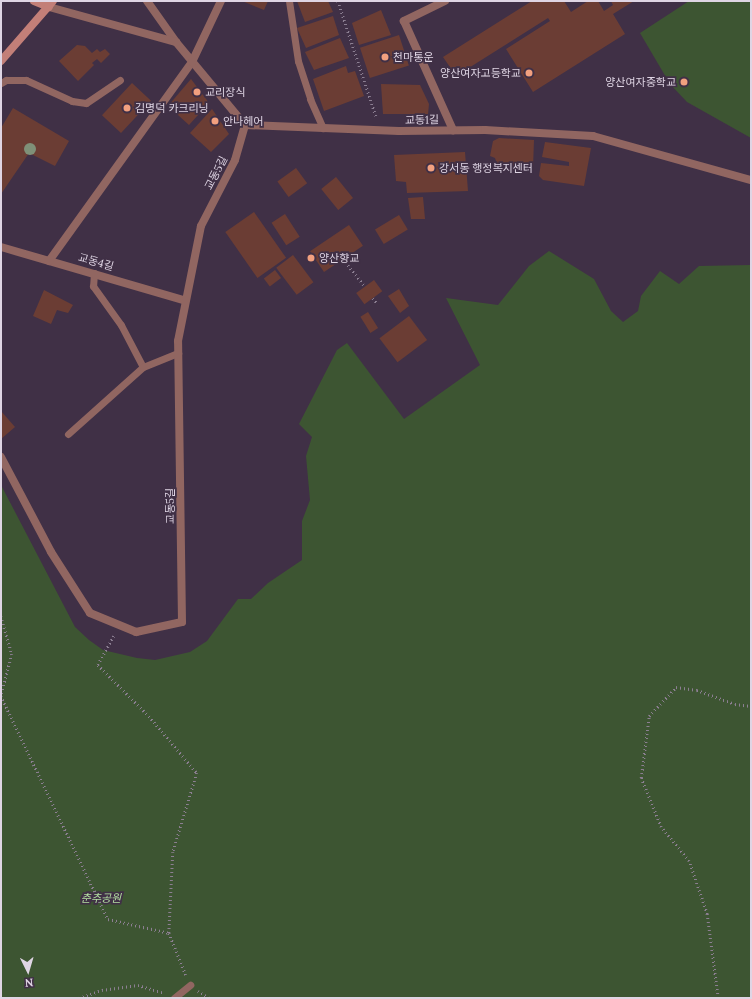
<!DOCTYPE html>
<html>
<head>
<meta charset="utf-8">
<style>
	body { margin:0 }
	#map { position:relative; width:752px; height:999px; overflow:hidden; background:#403046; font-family:Lora,"Noto Sans KR",serif }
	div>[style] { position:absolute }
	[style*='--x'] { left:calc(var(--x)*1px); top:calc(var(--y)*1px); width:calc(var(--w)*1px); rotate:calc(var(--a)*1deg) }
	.green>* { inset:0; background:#3d5532 }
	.building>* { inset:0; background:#6b3d34; transform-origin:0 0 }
	.path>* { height:2.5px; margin-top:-1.25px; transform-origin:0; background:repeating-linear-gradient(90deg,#8c7f92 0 1px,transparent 0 4px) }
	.lane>* { height:7px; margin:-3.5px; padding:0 3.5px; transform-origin:3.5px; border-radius:3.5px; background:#916661 }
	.street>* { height:8px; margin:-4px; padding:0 4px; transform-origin:4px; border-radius:4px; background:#916661 }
	.secondary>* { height:8px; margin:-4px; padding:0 4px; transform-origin:4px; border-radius:4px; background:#c37f78 }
	.trees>* { width:12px; height:12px; margin:-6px; border-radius:50%; background:#7f9078 }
	.dots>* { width:11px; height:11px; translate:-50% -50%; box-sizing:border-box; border:2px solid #403046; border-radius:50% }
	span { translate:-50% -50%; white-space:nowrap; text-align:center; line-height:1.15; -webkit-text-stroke:3.5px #403046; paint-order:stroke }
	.poi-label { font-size:11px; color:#dfd5e4 }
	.left { translate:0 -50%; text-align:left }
	.right { translate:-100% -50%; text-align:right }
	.street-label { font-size:11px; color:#dfd5e4 }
	.park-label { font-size:11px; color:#b2dfa0; font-style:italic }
	.frame { position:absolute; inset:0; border:2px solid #dfd5e4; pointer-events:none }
	.north { position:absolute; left:8px; top:951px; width:40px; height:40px; -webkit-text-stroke:3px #403046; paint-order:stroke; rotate:175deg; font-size:11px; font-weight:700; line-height:16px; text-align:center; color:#dfd5e4 }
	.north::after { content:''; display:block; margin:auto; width:14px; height:18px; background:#dfd5e4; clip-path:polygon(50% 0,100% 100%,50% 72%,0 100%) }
</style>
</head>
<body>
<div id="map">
	<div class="green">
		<div style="clip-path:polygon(689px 1px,751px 1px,751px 138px,687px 102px,670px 84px,640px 33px)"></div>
		<div style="clip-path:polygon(549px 251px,594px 279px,611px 311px,623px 322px,638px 311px,641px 296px,660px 271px,679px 284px,699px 266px,751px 265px,751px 998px,1px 998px,1px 485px,75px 627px,89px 640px,103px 650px,137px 658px,155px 660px,190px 652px,207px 641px,238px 599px,251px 599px,268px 583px,302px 560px,302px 521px,310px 500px,306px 456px,312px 437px,299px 424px,337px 350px,347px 343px,404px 419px,480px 365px,446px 298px,498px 305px,529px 266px)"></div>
	</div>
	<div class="building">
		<div style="clip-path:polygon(242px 1px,268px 1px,264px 10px)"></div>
		<div style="clip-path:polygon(297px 1px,328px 1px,333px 12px,305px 22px)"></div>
		<div style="clip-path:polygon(532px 1px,564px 1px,571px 12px,588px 1px,598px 1px,604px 11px,613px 5px,611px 1px,634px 1px,613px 14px,625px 34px,533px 92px,506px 49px,550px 21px,548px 18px,456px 76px,443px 57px)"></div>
		<div style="clip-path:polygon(381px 10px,391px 35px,359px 45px,352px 23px)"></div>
		<div style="clip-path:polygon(333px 16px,339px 35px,306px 48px,297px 28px)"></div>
		<div style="left:399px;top:35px;width:32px;height:41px;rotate:72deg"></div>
		<div style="clip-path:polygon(340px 38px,349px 58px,314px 70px,305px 52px)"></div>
		<div style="clip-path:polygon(77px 45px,85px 46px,92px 53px,97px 49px,100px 52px,105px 49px,110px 54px,101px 63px,97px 59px,92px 63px,94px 65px,78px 81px,59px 61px)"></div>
		<div style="clip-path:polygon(346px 66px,348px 73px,355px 71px,364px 96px,324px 111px,313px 79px)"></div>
		<div style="clip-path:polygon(191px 79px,209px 103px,189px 125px,168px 106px)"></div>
		<div style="left:132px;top:83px;width:26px;height:44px;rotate:43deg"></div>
		<div style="clip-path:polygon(381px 84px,420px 85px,429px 104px,428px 114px,383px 114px)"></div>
		<div style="clip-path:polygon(13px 108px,69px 141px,55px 166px,29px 153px,1px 194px,1px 128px)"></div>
		<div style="clip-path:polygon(212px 109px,229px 134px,211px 152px,190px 133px)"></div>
		<div style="clip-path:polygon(499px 138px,534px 140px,533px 168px,497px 164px,495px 158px,490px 156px,493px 141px)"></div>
		<div style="clip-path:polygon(545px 142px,591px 148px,584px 186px,543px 180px,539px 176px,541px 163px,569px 166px,569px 162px,542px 157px)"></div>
		<div style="clip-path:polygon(465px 152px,468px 191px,407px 193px,406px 182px,396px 181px,394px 155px)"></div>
		<div style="left:296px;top:168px;width:19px;height:23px;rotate:54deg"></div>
		<div style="left:336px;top:177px;width:27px;height:19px;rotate:51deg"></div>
		<div style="clip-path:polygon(423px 197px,425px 219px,411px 219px,408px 198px)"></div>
		<div style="left:254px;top:212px;width:56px;height:35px;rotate:55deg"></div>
		<div style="left:285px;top:214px;width:27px;height:16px;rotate:57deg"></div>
		<div style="left:399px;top:215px;width:17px;height:28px;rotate:59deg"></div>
		<div style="left:349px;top:225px;width:25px;height:47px;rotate:56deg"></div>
		<div style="left:293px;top:255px;width:34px;height:21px;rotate:53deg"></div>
		<div style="left:275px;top:270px;width:10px;height:14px;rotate:53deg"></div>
		<div style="left:374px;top:280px;width:14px;height:22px;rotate:54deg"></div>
		<div style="clip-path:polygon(399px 289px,409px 306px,400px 313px,388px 296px)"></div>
		<div style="clip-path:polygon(44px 290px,73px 305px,68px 313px,57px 310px,51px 324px,33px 316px)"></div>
		<div style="left:368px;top:312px;width:19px;height:9px;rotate:58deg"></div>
		<div style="left:409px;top:316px;width:30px;height:37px;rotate:53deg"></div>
		<div style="clip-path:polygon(1px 411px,15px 427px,1px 439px)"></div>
	</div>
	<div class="path">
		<div style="--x:338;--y:1;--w:121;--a:71.7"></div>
		<div style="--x:343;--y:259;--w:35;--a:51"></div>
		<div style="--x:373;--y:298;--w:6;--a:51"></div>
		<div style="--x:1;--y:616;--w:40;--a:74"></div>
		<div style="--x:12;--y:654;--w:43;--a:104.7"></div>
		<div style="--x:1;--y:696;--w:247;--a:64.4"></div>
		<div style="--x:108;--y:919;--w:63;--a:12.9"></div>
		<div style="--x:114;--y:636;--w:33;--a:119"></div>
		<div style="--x:98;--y:665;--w:72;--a:45"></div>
		<div style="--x:149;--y:716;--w:75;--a:49.9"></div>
		<div style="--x:197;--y:773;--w:83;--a:106.9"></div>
		<div style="--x:173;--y:852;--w:81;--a:92.8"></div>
		<div style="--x:169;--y:933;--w:45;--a:68"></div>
		<div style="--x:198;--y:991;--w:13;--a:32"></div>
		<div style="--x:79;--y:998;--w:24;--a:-19"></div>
		<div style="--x:102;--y:990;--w:36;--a:-8"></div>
		<div style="--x:138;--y:985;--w:27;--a:17"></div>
		<div style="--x:718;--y:998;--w:85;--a:-97.5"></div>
		<div style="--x:707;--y:914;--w:56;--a:-108.8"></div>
		<div style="--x:689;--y:861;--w:44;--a:-129.5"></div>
		<div style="--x:661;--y:827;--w:53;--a:-112.2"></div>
		<div style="--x:641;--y:778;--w:63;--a:-82.6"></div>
		<div style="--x:649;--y:716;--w:40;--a:-47"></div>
		<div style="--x:676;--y:687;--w:21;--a:8"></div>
		<div style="--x:697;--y:690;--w:40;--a:20.2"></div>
		<div style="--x:735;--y:704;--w:16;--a:7"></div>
	</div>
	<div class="lane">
		<div style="--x:289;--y:1;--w:61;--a:81.5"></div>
		<div style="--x:298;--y:61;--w:40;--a:72"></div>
		<div style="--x:310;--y:99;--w:32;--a:66"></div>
		<div style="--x:1;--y:83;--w:6;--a:-31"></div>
		<div style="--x:6;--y:80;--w:20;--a:0"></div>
		<div style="--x:26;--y:80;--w:51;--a:24.5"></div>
		<div style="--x:72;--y:101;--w:14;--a:8"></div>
		<div style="--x:86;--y:103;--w:41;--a:-34.1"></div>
		<div style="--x:94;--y:273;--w:13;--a:94"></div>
		<div style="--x:93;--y:286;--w:48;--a:54.3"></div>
		<div style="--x:121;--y:325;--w:47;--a:62.4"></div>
		<div style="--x:68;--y:434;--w:101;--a:-41.8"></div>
		<div style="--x:143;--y:367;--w:38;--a:-22"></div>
		<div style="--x:174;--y:998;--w:21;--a:-39"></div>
	</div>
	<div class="street">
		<div style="--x:147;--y:1;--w:50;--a:54.7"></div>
		<div style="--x:176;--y:42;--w:108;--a:50.3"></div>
		<div style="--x:245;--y:125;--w:154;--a:2.2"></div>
		<div style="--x:399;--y:131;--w:86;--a:-0.7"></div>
		<div style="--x:485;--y:130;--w:108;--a:3.2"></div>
		<div style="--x:593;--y:136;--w:164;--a:15.6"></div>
		<div style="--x:445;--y:1;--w:46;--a:154"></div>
		<div style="--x:404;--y:21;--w:120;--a:65.8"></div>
		<div style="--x:49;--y:7;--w:132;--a:15.4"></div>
		<div style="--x:1;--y:247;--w:191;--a:16.2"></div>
		<div style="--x:49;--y:261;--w:245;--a:-54.3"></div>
		<div style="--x:192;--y:62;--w:68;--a:-64.6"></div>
		<div style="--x:1;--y:457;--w:107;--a:62.2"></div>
		<div style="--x:51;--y:552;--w:72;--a:57.4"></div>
		<div style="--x:90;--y:613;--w:50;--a:22.4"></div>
		<div style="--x:136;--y:632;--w:47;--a:-12.3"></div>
		<div style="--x:182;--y:622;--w:281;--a:-90.8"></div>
		<div style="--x:178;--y:341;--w:117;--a:-78.7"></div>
		<div style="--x:201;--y:226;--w:74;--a:-62.7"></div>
		<div style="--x:235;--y:160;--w:36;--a:-74"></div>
	</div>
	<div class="secondary">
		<div style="--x:34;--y:1;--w:16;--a:22"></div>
		<div style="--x:1;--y:61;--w:79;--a:-49.1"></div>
	</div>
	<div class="trees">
		<div style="left:30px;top:149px"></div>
	</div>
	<div class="dots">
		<div style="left:385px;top:57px;background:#f2a07f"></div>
		<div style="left:529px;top:73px;background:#f2a07f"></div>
		<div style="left:684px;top:82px;background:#f2a07f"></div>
		<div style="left:197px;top:92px;background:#f2a07f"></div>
		<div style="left:127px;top:108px;background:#f2a07f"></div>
		<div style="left:215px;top:121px;background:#f2a07f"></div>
		<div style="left:431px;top:168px;background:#f2a07f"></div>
		<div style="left:311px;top:258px;background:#f2a07f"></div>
	</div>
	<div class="poi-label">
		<span class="left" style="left:393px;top:57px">천마통운</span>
		<span class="right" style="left:521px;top:73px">양산여자고등학교</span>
		<span class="right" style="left:676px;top:82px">양산여자중학교</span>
		<span class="left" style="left:205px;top:92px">교리장식</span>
		<span class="left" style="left:135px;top:108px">김명덕 카크리닝</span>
		<span class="left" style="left:223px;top:121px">안나헤어</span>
		<span class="left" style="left:439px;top:168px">강서동 행정복지센터</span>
		<span class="left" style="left:319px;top:258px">양산향교</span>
	</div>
	<div class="street-label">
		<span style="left:422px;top:120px;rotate:-1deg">교동1길</span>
		<span style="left:216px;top:173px;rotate:-63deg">교동5길</span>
		<span style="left:96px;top:262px;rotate:16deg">교동4길</span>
		<span style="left:170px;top:506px;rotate:-90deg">교동5길</span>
	</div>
	<div class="park-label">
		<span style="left:101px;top:898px">춘추공원</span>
	</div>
	<div class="frame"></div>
	<div class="north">N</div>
</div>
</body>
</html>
